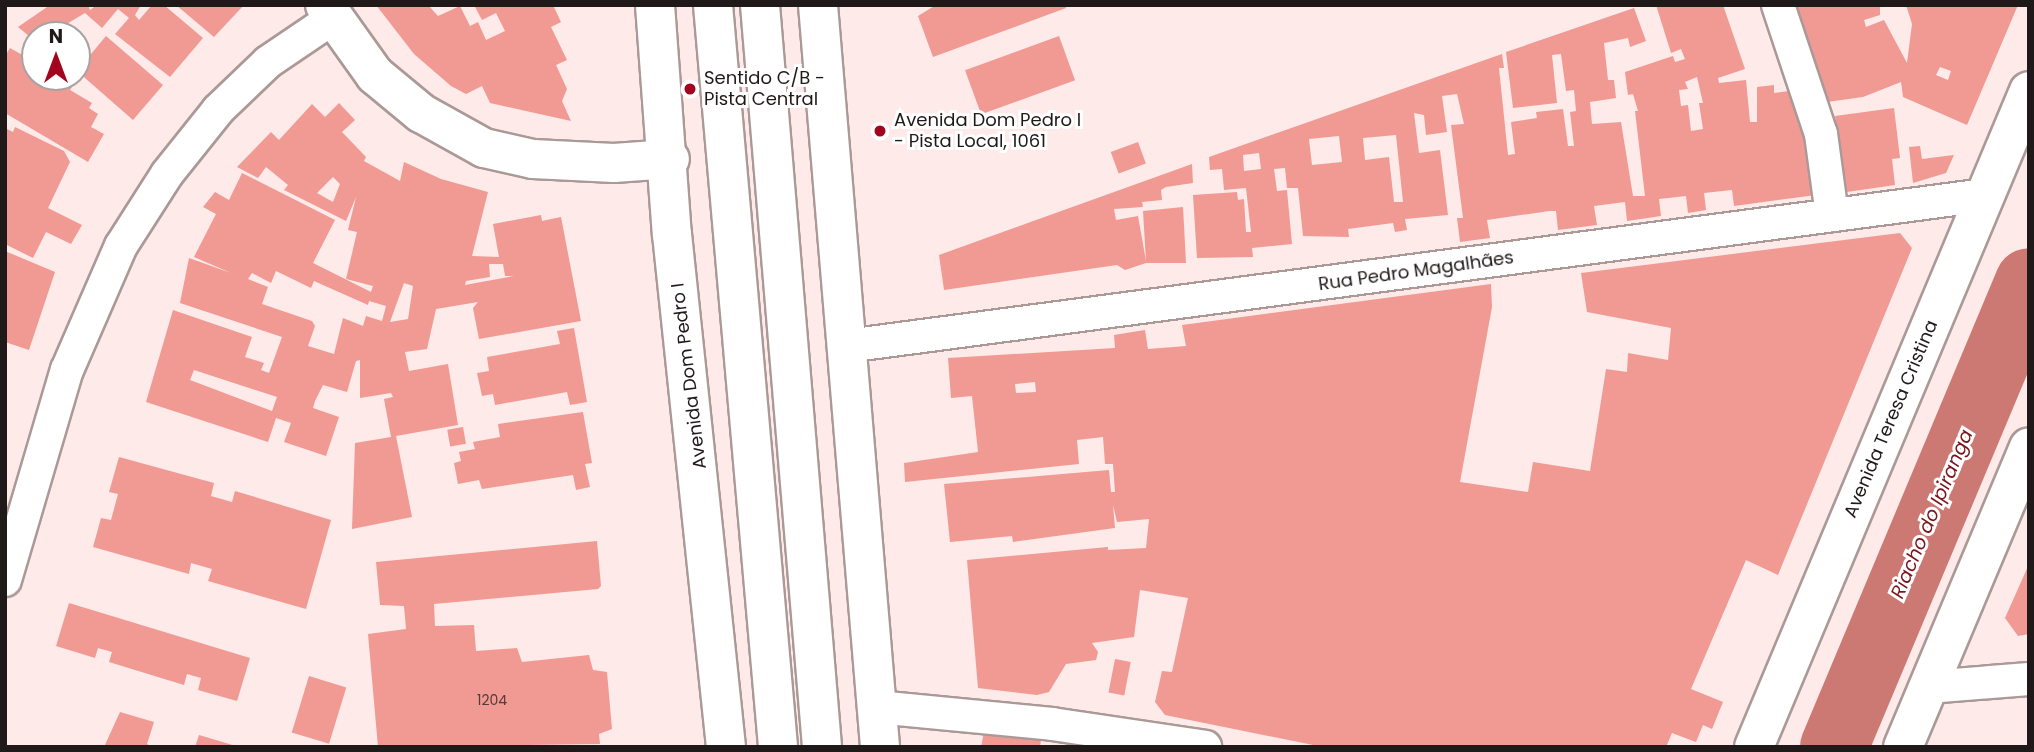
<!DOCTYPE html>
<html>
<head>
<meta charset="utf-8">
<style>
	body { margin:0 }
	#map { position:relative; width:2034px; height:752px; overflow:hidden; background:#fdeae9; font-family:Poppins,sans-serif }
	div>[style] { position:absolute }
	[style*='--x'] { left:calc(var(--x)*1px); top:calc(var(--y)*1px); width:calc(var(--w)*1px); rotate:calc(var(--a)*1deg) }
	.river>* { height:68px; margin:-34px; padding:0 34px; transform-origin:34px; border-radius:34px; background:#cc7873 }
	.building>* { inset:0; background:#f19993; transform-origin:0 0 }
	.roads { filter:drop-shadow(2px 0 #aa9997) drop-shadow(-2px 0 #aa9997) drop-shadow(0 2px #aa9997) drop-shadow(0 -2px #aa9997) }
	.minor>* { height:32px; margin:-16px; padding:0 16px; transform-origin:16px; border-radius:16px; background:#fff }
	.tertiary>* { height:38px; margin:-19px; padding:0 19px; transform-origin:19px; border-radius:19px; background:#fff }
	.secondary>* { height:38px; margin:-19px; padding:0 19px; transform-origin:19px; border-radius:19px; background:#fff }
	.primary>* { height:38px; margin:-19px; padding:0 19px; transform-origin:19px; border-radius:19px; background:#fff }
	.dots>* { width:19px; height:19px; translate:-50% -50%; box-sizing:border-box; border:4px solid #fff; border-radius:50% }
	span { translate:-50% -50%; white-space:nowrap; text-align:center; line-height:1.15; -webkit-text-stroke:6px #fff; paint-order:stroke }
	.number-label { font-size:14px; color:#543938 }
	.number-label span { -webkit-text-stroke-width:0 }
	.poi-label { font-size:18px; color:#201919 }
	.left { translate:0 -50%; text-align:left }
	.street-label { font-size:18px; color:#201919 }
	.water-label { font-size:19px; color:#7b131a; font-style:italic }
	.frame { position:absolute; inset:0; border:7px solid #201919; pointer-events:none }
	.north { position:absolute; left:21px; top:21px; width:70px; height:70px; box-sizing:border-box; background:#fff; border:2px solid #a6a3a3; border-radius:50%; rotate:0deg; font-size:19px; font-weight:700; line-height:28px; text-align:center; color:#201919 }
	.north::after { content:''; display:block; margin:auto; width:24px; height:32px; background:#a2051d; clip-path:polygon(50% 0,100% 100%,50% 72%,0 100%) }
</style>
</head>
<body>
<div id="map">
	<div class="river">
		<div style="--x:1834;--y:747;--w:504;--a:-67.25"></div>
	</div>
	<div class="building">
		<div style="clip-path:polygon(50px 5px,88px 5px,90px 10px,97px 5px,141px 5px,135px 15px,139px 20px,152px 5px,164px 5px,203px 38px,170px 77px,115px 34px,129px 18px,118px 9px,102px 28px,85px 13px,60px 28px,68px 35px,35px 35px,35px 41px,18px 27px)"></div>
		<div style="clip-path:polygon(176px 5px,244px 5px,214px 37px)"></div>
		<div style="clip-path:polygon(376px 5px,428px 5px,438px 16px,460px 6px,470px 26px,478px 22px,486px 40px,505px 31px,496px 13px,482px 20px,474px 5px,553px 5px,561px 22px,551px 27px,567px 60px,556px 65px,567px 89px,562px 101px,571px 121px,490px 103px,482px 86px,466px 94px,451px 86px,414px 54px)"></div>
		<div style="clip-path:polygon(936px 5px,1065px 5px,1066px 8px,933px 57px,918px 16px)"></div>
		<div style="clip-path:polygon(evenodd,1656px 5px,1723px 5px,1745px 69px,1718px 78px,1719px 83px,1746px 80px,1750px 122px,1757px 122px,1757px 87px,1774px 85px,1774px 93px,1797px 90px,1806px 117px,1816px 195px,1734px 206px,1732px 190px,1704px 193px,1706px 210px,1688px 213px,1686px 196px,1659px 199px,1661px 216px,1627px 221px,1625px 202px,1594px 206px,1597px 225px,1558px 230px,1556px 211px,1549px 211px,1487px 220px,1490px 238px,1460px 242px,1457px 218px,1463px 218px,1451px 125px,1464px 124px,1457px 94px,1442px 96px,1447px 132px,1426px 135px,1424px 115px,1414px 113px,1419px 153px,1440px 150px,1448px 215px,1405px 219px,1407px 230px,1395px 232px,1393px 223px,1348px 229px,1349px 237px,1303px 236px,1298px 188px,1287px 188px,1285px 168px,1274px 169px,1277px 191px,1287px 190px,1292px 244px,1252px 248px,1253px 257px,1197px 258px,1193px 195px,1237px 192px,1238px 200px,1244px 199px,1246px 232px,1251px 232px,1246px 188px,1224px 190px,1222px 169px,1210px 170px,1209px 157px,1502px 54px,1504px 68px,1499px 68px,1508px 155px,1515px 154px,1511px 122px,1537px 118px,1536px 112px,1563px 109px,1568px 146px,1574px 146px,1570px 112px,1576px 111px,1574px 90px,1566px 91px,1561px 54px,1552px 55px,1557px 103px,1513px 108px,1506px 52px,1634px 8px,1646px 41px,1630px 47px,1628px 38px,1604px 43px,1608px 80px,1614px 80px,1616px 98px,1590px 102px,1592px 124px,1621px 122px,1633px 196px,1645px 196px,1635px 111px,1638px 111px,1633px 94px,1628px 95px,1625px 72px,1673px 56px,1675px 62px,1685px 59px,1681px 49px,1671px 53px,1656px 5px,1697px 77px,1703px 103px,1699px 103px,1703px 129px,1691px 131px,1688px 105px,1681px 106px,1679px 90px,1688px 89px,1685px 82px,1697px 77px,1656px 5px,1396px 135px,1403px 202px,1394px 202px,1389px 157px,1365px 160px,1363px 138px,1396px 135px,1656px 5px,1339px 136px,1342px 162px,1312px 165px,1309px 139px,1339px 136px,1656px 5px,1259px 153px,1261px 169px,1244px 171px,1243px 155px,1259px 153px)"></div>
		<div style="clip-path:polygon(evenodd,1794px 5px,1880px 5px,1880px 15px,1864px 20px,1866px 27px,1884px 20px,1907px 63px,1912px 24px,1906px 5px,2018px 5px,1967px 125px,1903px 97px,1901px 82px,1863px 97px,1827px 102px,1794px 5px,1940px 67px,1951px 71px,1948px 80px,1936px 75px,1940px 67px)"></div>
		<div style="clip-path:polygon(106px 36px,163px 85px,133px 120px,77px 71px,77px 46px,91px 54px)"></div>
		<div style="left:1059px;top:36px;width:47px;height:100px;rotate:70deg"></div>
		<div style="clip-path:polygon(10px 48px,35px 62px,35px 77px,78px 77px,70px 90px,92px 103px,89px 108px,98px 114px,91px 127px,104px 134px,88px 162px,5px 113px,5px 56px)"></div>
		<div style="clip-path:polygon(evenodd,339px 103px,355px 120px,342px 132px,366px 157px,364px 161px,400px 181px,404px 162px,441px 179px,488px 192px,472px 256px,499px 257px,493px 224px,541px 215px,542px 221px,561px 217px,581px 321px,479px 339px,473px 308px,478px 302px,436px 309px,427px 349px,405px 352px,409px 371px,448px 364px,458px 425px,396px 436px,412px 517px,352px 529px,355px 443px,391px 437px,384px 399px,393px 397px,391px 393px,360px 398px,360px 360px,356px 361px,347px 392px,323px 385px,315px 401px,313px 408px,339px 417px,326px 456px,284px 442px,291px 423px,276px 418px,268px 442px,146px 402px,173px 310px,252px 337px,245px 357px,264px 363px,261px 370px,269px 373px,282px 337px,180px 303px,189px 258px,231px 273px,194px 257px,216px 214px,203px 207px,215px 192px,229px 200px,242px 173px,335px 220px,313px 263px,371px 292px,373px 286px,346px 279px,357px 232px,348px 230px,356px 197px,346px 221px,284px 190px,288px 185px,266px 167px,258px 178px,237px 167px,271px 132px,279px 140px,312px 104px,325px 117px,339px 103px,333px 177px,340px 184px,333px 202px,317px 193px,333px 177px,339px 103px,489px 264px,503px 264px,505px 276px,514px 276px,465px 285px,466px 281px,490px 277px,489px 264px,339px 103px,276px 271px,311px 288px,314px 281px,368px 305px,369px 301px,386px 306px,382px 321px,366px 316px,363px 326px,343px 318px,334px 354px,308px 346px,315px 326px,312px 321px,262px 304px,268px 287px,248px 279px,252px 273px,271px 283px,276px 271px,339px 103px,404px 283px,413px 286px,408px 319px,390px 322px,404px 283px,339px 103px,194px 370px,277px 397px,272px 411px,190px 380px,194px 370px)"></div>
		<div style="clip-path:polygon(1894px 108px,1900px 158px,1892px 159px,1895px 185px,1847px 192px,1835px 116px)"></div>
		<div style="clip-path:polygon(15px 127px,64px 151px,70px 162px,48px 208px,82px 225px,71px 244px,46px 232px,33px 258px,5px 244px,5px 128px,13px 132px)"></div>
		<div style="left:1138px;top:142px;width:23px;height:29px;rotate:70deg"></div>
		<div style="clip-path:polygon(1920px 146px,1922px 159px,1954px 155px,1946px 173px,1913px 183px,1909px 147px)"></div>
		<div style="clip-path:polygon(1192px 164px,1193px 183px,1166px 187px,1161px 190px,1162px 200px,1142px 202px,1143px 207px,1114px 209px,1116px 220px,1138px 216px,1146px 261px,1143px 211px,1183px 207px,1186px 263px,1146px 263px,1125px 270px,1117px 265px,944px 290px,939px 255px)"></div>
		<div style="clip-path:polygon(evenodd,1900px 233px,1912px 248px,1778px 575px,1746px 560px,1691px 689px,1723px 702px,1712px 729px,1703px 725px,1696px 742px,1672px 733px,1666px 747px,1323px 747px,1165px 715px,1155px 702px,1162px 671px,1172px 672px,1188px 598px,1140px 590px,1134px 637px,1092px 643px,1098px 652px,1096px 660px,1066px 664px,1049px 692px,1037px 695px,978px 688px,967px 560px,1108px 547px,1108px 550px,1146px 548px,1149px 519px,1117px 522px,1113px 505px,1115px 528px,1013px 542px,1012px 536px,950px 542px,944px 484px,1109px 470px,1111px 492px,1115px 492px,1113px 464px,1105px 464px,1103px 437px,1077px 440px,1079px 464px,905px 482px,904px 463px,978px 452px,972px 396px,951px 398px,948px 358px,1115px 348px,1114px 335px,1145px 330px,1148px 349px,1186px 346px,1182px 325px,1491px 284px,1492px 307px,1460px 482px,1528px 492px,1533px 462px,1590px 471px,1606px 369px,1627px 372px,1628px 353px,1668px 360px,1671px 328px,1587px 312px,1581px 273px,1900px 233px,1035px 382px,1036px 392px,1016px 393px,1015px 384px,1035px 382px)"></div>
		<div style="clip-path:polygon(5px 251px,55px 272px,29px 350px,5px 342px)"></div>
		<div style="clip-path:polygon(574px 328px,587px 402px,570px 405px,567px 392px,495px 405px,493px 394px,482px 396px,477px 373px,489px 371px,487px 357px,560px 344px,557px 331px)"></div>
		<div style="clip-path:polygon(583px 412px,592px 463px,585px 464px,590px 487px,576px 490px,573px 475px,482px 489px,479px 480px,458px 484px,454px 463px,461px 461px,459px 452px,475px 449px,473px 442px,500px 437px,498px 424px)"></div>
		<div style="left:463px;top:427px;width:17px;height:16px;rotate:80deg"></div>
		<div style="clip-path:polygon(119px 457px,214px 483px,211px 496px,232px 502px,235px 491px,331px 520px,306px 609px,208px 581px,212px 569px,191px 563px,189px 574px,93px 547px,101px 518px,111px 520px,118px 494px,109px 492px)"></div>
		<div style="clip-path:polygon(597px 541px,601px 586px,598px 589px,434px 604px,435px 626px,474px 625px,476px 651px,517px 648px,522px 662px,589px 655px,593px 670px,607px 672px,612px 729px,599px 734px,600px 744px,378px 747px,368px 634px,406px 629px,404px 606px,380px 605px,376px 562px)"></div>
		<div style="clip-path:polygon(2029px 564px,2029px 634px,2018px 636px,2005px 618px)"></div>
		<div style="clip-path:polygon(69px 603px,250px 658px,237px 701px,198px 690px,201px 678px,187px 674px,184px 685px,109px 662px,112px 652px,98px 648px,95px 658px,56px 646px)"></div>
		<div style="left:1115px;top:659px;width:16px;height:34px;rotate:11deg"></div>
		<div style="left:309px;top:676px;width:39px;height:59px;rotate:17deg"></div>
		<div style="clip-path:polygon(120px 712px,154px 722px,147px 744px,153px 747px,104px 747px)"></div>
		<div style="clip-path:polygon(984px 732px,1041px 740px,1040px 747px,981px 747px)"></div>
		<div style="clip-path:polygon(199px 735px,236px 746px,236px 747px,195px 747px)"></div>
	</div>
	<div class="roads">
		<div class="minor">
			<div style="--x:1778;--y:5;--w:136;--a:71.6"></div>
			<div style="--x:1821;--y:134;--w:82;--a:82.3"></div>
			<div style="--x:847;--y:346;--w:1148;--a:-7.56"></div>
			<div style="--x:5;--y:580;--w:219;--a:-73.6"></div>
			<div style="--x:67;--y:370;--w:135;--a:-66.5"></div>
			<div style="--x:121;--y:246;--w:85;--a:-57.4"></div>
			<div style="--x:167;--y:174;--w:82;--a:-51.4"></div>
			<div style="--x:218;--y:110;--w:69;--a:-43.8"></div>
			<div style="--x:268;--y:62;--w:78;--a:-34.1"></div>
			<div style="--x:1928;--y:687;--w:101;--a:-4.5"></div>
			<div style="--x:877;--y:707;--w:176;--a:5.5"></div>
			<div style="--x:1052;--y:724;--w:155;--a:8.5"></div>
		</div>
		<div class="tertiary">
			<div style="--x:325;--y:5;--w:86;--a:54.5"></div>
			<div style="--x:375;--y:75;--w:60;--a:39.6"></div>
			<div style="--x:421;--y:113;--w:72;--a:29.1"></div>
			<div style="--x:484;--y:148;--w:50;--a:12.7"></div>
			<div style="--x:533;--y:159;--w:81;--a:2.8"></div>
			<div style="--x:614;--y:163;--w:56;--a:-4.1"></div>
		</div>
		<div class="secondary">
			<div style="--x:1754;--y:747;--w:711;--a:-67.26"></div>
			<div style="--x:1903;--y:747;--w:325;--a:-67.2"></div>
		</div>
		<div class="primary">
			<div style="--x:655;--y:5;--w:230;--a:85.8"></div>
			<div style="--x:672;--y:234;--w:516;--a:83.99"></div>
			<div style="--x:713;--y:5;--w:745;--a:84.99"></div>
			<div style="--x:760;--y:5;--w:745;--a:85.22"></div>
			<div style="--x:818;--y:5;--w:745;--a:85.22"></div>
		</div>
	</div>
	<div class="dots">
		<div style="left:690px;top:89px;background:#a2051d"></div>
		<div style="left:880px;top:131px;background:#a2051d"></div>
	</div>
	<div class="number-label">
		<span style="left:492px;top:700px">1204</span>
	</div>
	<div class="poi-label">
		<span class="left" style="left:704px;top:89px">Sentido C/B -<br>Pista Central</span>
		<span class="left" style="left:894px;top:131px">Avenida Dom Pedro I<br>- Pista Local, 1061</span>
	</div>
	<div class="street-label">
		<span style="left:1416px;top:271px;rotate:-8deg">Rua Pedro Magalhães</span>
		<span style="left:689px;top:376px;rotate:-97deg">Avenida Dom Pedro I</span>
		<span style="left:1891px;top:419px;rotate:-67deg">Avenida Teresa Cristina</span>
	</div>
	<div class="water-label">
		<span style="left:1932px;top:514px;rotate:-67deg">Riacho do Ipiranga</span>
	</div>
	<div class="frame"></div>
	<div class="north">N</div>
</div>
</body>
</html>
